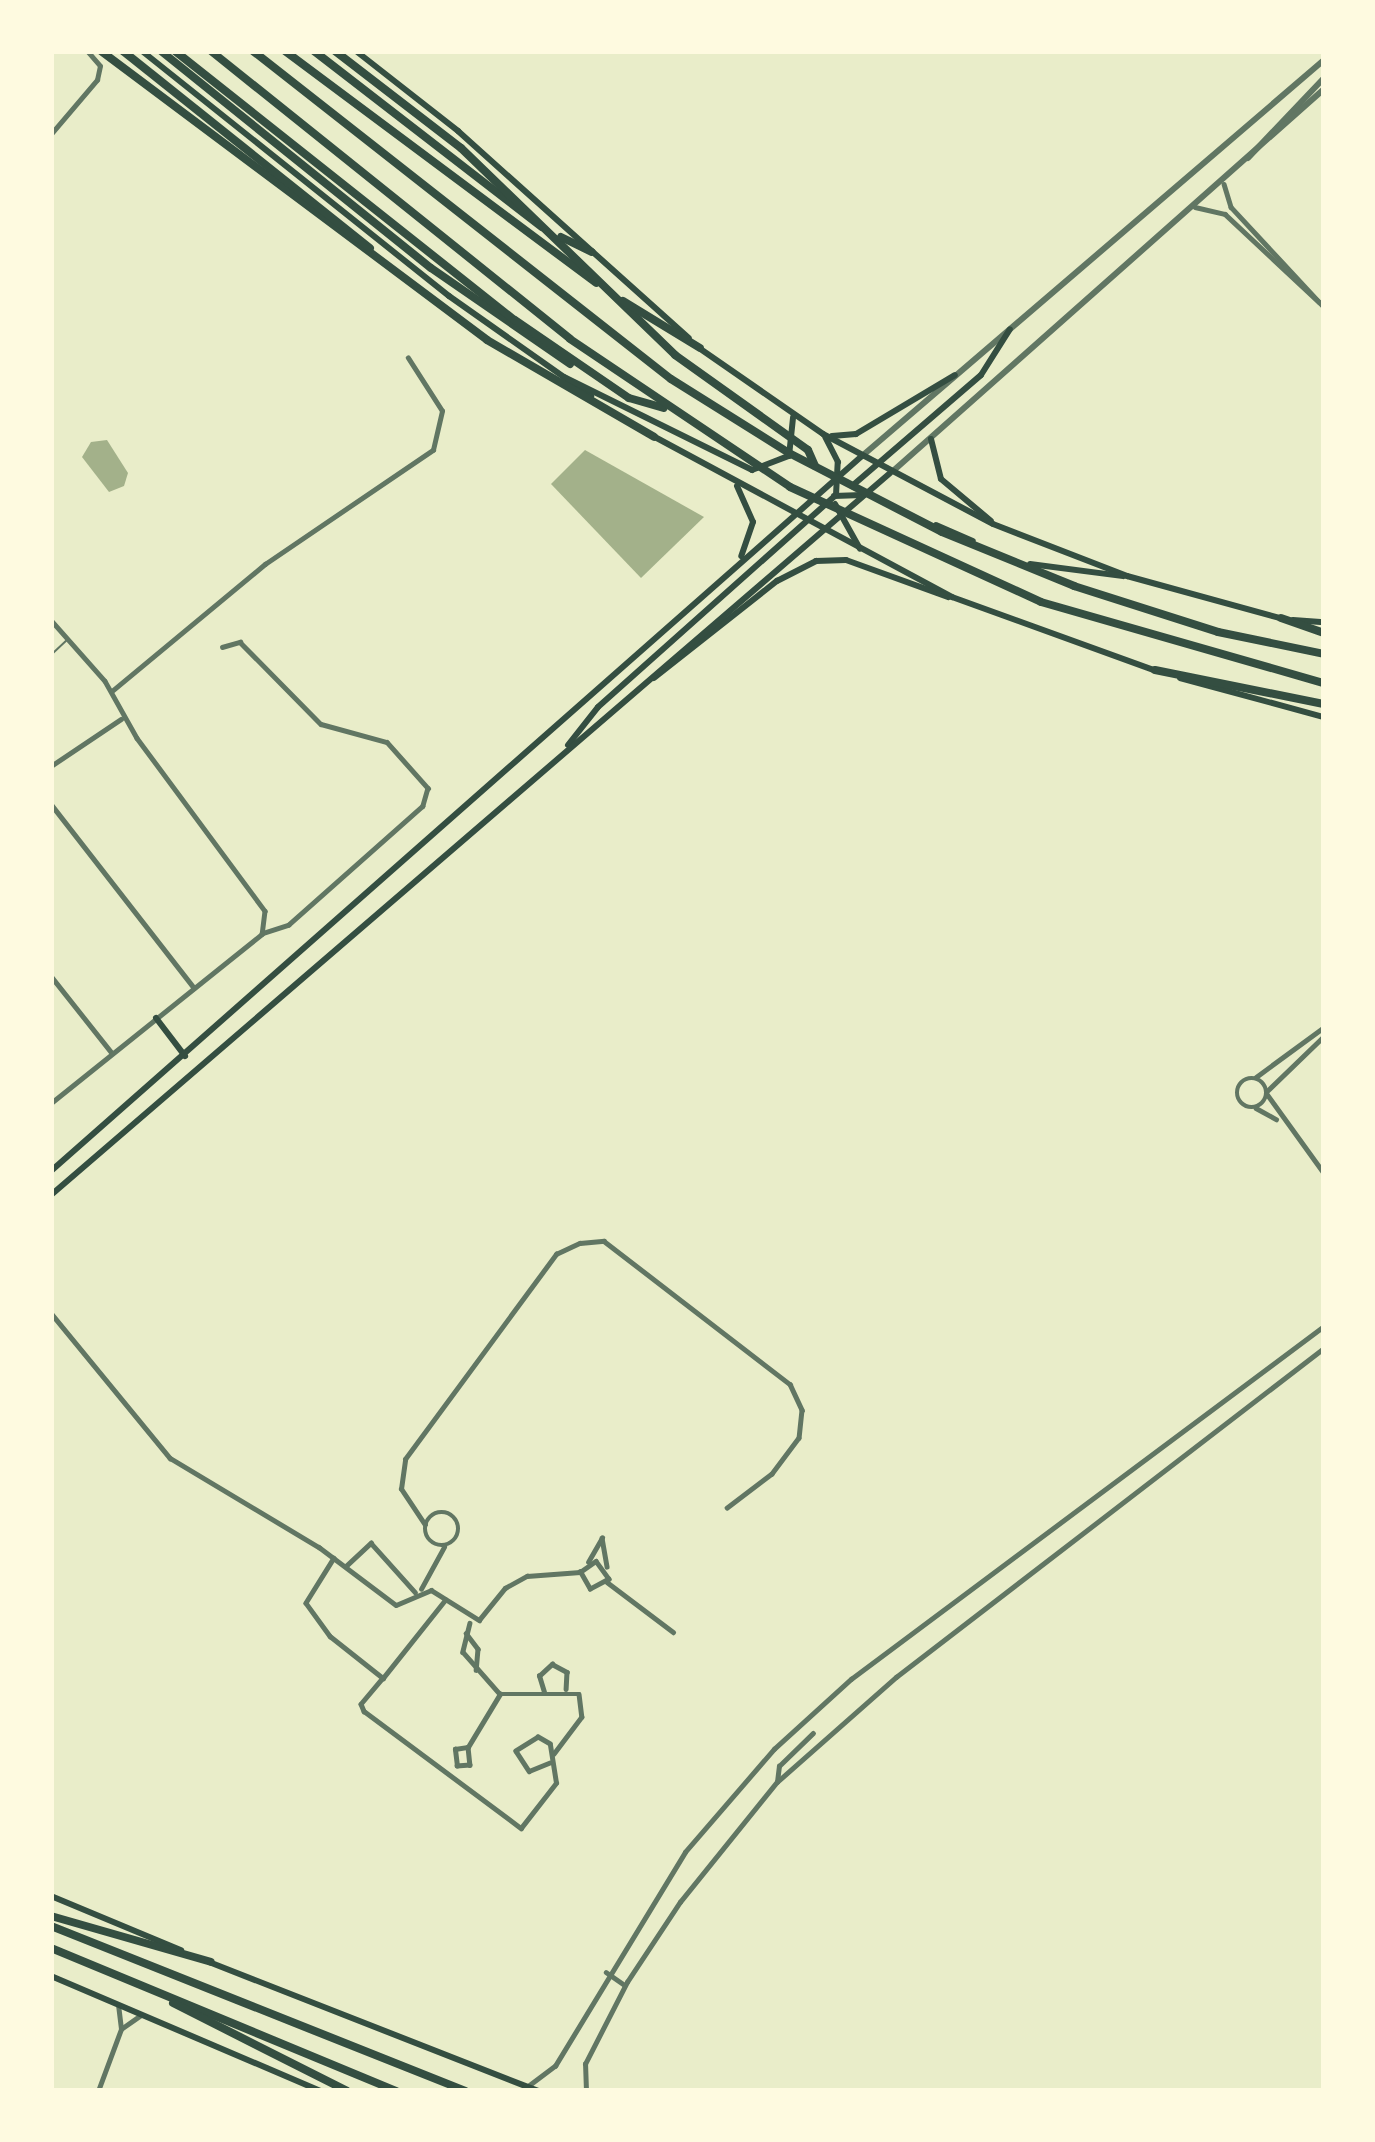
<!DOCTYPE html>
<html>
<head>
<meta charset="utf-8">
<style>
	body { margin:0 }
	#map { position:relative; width:1375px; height:2142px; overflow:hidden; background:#e9edc9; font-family:"PT Sans",sans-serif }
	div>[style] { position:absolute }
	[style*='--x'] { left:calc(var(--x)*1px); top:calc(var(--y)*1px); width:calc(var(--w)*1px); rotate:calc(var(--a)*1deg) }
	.water>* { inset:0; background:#a3b18a }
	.service>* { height:1.5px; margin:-0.75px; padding:0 0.75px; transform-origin:0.75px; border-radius:0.75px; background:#617663 }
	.minor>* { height:4.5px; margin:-2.25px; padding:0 2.25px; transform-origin:2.25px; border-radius:2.25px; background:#617663 }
	.minor>.ring { margin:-2.25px; padding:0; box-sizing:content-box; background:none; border:4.5px solid #617663; border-radius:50% }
	.tertiary>* { height:6px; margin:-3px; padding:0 3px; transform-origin:3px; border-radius:3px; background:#617663 }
	.secondary>* { height:6px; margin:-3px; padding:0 3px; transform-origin:3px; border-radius:3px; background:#344e41 }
	.trunk>* { height:8px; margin:-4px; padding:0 4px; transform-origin:4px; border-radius:4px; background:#344e41 }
	.motorway>* { height:8px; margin:-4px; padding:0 4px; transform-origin:4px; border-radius:4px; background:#344e41 }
	span { translate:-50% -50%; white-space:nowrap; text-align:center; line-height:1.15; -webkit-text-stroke:9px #fefae0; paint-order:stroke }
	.frame { position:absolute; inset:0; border:54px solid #fefae0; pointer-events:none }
</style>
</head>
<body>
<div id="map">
	<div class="water">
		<div style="clip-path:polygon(107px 440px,128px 473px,124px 486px,109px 492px,82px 457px,91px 442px)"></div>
		<div style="clip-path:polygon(585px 450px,704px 517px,641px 578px,551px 484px)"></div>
	</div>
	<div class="service">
		<div style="--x:51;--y:655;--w:21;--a:-43"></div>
	</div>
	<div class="minor">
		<div style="--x:51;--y:134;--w:71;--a:-49.6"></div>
		<div style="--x:97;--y:80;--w:14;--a:-78"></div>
		<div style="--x:100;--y:66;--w:20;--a:-131"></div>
		<div style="--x:1224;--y:184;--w:24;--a:73"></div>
		<div style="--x:1231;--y:207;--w:137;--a:47.1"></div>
		<div style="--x:1195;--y:207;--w:31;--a:13"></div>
		<div style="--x:1225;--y:214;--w:129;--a:43.1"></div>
		<div style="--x:51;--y:620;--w:81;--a:48.5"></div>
		<div style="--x:105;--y:681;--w:65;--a:60.7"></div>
		<div style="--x:137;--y:738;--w:215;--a:53.5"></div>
		<div style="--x:265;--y:911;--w:23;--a:97"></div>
		<div style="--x:222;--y:647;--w:19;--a:-16"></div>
		<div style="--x:240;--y:642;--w:115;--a:45.4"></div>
		<div style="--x:321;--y:724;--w:68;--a:15.3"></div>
		<div style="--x:387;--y:742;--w:62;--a:48.3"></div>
		<div style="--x:428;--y:788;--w:19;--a:106"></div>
		<div style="--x:423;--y:806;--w:179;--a:138.4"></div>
		<div style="--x:289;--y:925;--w:28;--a:162"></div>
		<div style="--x:112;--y:691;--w:199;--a:-39.7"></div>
		<div style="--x:265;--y:564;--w:203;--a:-34.2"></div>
		<div style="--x:433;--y:450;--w:40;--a:-77"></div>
		<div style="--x:442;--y:411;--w:63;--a:-122.7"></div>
		<div style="--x:51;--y:766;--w:84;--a:-33.9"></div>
		<div style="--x:51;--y:804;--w:233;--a:52.1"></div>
		<div style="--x:51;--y:976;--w:98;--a:51.6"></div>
		<div style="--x:1256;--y:1077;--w:84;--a:-36.3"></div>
		<div class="ring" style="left:1237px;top:1078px;width:25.5px;height:25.5px"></div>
		<div style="--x:1267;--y:1091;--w:79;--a:-44"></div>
		<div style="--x:1267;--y:1094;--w:97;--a:54.2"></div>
		<div style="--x:51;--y:1103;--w:270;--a:-38.7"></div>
		<div style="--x:1256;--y:1108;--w:23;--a:29"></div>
		<div style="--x:51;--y:1313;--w:188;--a:50.6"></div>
		<div style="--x:170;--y:1458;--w:174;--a:30.9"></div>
		<div style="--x:319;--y:1547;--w:96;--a:37"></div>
		<div style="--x:396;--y:1605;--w:38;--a:-23"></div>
		<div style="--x:431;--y:1590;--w:57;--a:32"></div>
		<div style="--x:479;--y:1620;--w:41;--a:-50.9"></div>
		<div style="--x:505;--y:1588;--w:25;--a:-29"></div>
		<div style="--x:527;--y:1576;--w:53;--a:-4.3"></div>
		<div style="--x:580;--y:1572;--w:19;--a:-35"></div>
		<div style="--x:596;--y:1561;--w:22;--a:54"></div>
		<div style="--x:609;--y:1579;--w:21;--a:152"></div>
		<div style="--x:590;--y:1589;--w:20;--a:-120"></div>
		<div class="ring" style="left:425px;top:1512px;width:29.5px;height:29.5px"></div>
		<div style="--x:425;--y:1525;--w:43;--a:-123.7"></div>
		<div style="--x:401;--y:1489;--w:30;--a:-82"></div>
		<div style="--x:405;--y:1459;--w:255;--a:-53.6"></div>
		<div style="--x:556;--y:1254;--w:26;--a:-25"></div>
		<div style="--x:580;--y:1243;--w:24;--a:-5"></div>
		<div style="--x:604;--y:1241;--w:235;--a:37.6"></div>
		<div style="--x:790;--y:1384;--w:29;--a:65"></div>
		<div style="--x:802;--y:1410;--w:28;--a:96"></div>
		<div style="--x:799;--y:1438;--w:45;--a:126.9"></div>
		<div style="--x:772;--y:1474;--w:56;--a:142.9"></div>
		<div style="--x:334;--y:1558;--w:53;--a:121.9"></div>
		<div style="--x:306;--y:1603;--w:41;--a:54"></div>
		<div style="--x:330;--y:1636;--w:68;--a:38.4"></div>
		<div style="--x:383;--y:1678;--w:100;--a:-51.5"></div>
		<div style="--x:588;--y:1562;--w:28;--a:-60"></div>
		<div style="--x:602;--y:1538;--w:29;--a:80"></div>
		<div style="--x:346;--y:1566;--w:34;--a:-43"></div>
		<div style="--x:371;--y:1543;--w:66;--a:48.1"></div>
		<div style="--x:607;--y:1582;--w:83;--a:37.1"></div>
		<div style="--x:421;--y:1589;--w:48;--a:-61.3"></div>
		<div style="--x:470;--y:1623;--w:30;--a:104"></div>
		<div style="--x:463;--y:1652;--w:56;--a:48.6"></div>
		<div style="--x:500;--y:1694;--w:79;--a:0"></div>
		<div style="--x:579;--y:1694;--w:23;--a:83"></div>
		<div style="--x:582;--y:1717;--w:46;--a:127.1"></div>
		<div style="--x:466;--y:1633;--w:20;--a:53"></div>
		<div style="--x:478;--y:1649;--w:21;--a:95"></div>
		<div style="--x:383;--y:1678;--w:34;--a:130"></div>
		<div style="--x:361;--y:1704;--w:8;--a:67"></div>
		<div style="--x:364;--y:1711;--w:196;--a:36.7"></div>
		<div style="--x:521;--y:1828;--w:57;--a:-52.1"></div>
		<div style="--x:556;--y:1783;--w:39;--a:-99"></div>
		<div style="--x:550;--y:1744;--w:14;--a:-150"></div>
		<div style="--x:538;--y:1737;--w:26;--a:148"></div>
		<div style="--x:516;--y:1751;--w:24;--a:57"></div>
		<div style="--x:529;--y:1771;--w:22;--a:-22"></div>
		<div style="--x:544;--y:1692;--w:17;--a:-107"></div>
		<div style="--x:539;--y:1676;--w:18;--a:-43"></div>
		<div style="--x:552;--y:1664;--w:17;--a:28"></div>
		<div style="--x:567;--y:1672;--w:17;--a:93"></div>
		<div style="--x:468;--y:1747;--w:18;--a:84"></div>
		<div style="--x:470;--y:1765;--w:13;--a:176"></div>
		<div style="--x:457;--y:1766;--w:17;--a:-97"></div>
		<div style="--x:455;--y:1749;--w:13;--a:-9"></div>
		<div style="--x:468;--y:1747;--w:62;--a:-58.9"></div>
		<div style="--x:777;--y:1782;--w:16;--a:-83"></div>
		<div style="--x:779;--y:1766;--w:47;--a:-44.1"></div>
		<div style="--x:606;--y:1972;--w:21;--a:35"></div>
		<div style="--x:121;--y:2029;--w:24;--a:-35"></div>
		<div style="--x:528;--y:2086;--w:34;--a:-37"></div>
		<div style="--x:555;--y:2066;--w:250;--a:-58.7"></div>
		<div style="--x:685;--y:1852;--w:136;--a:-49.2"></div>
		<div style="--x:774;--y:1749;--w:104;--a:-42.3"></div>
		<div style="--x:851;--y:1679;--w:590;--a:-36.73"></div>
		<div style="--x:98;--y:2091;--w:66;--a:-69.6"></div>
		<div style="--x:121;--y:2029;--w:23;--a:-97"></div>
		<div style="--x:586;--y:2091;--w:27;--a:-92"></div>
		<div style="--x:585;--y:2064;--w:92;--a:-62.9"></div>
		<div style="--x:627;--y:1982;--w:96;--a:-56.5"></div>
		<div style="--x:680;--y:1902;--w:154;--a:-51.1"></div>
		<div style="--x:777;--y:1782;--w:159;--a:-41.4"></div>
		<div style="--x:896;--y:1677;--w:540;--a:-37.55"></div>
	</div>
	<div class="tertiary">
		<div style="--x:1248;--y:158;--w:110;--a:-46.5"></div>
		<div style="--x:862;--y:456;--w:608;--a:-40.6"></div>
		<div style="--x:893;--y:471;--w:576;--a:-41.55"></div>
	</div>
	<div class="secondary">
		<div style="--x:142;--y:51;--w:393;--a:38.6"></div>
		<div style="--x:449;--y:296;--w:174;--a:35.2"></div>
		<div style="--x:356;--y:51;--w:130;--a:38.1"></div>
		<div style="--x:458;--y:131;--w:310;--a:41.9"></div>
		<div style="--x:699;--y:348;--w:151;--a:34.7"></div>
		<div style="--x:823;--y:434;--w:192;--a:27.9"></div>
		<div style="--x:993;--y:524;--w:144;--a:21.2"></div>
		<div style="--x:1127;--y:576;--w:159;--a:15.4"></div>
		<div style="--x:564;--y:377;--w:210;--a:26.3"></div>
		<div style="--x:752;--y:470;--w:40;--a:-21"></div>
		<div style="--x:789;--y:456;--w:39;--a:-84"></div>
		<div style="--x:653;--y:436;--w:340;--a:28.3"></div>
		<div style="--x:952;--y:597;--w:217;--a:19.9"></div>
		<div style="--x:832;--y:436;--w:24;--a:-5"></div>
		<div style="--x:856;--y:434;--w:115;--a:-30.8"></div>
		<div style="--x:931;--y:439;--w:41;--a:76"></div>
		<div style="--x:941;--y:479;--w:65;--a:40"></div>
		<div style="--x:737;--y:486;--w:39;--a:66"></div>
		<div style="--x:753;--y:522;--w:36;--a:109"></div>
		<div style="--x:852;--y:486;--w:170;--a:-40.7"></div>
		<div style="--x:981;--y:375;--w:54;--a:-57.8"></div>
		<div style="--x:834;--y:496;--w:28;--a:-2"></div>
		<div style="--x:835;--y:504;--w:51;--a:60.9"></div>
		<div style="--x:936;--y:525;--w:40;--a:23.4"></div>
		<div style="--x:1030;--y:564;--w:94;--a:7.4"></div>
		<div style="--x:1293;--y:620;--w:31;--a:4"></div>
		<div style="--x:654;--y:678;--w:157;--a:-38.3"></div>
		<div style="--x:777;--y:581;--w:44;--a:-27.1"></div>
		<div style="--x:816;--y:561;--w:30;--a:-2"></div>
		<div style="--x:846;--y:560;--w:109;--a:19.9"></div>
		<div style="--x:1180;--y:678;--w:149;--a:15.2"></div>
		<div style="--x:568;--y:745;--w:48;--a:-51.7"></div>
		<div style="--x:598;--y:707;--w:319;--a:-41.7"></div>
		<div style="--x:836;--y:495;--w:33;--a:-87"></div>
		<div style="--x:838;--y:462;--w:28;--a:-117"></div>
		<div style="--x:156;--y:1018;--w:48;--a:52.7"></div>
		<div style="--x:51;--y:1171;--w:1081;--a:-41.4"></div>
		<div style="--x:51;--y:1195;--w:1107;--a:-40.71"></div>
		<div style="--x:51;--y:1896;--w:141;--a:22.6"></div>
		<div style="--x:209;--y:1962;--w:354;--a:21.4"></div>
		<div style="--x:51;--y:1976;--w:293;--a:23.1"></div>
	</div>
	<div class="trunk">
		<div style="--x:101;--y:51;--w:482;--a:36.8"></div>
		<div style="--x:487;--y:340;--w:193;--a:30.1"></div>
		<div style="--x:123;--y:51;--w:316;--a:38.6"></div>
		<div style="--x:161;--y:51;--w:346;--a:38.8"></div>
		<div style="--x:431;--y:268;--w:169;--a:34.6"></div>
		<div style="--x:175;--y:51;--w:434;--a:38.4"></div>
		<div style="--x:515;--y:320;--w:138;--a:34.4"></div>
		<div style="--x:629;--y:398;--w:36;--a:16"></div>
		<div style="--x:211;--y:51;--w:460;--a:38.7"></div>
		<div style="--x:570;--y:339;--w:265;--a:33.9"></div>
		<div style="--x:790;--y:487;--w:276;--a:24.6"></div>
		<div style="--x:1041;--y:602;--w:294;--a:16"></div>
		<div style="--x:253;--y:51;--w:531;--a:38.12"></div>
		<div style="--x:671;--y:379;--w:139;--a:32.1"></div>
		<div style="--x:789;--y:453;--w:172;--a:27.3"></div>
		<div style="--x:942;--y:532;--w:143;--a:22.2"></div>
		<div style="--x:1074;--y:586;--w:151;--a:17.7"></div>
		<div style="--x:1218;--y:632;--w:108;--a:11.7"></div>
		<div style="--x:285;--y:51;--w:388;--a:36.7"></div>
		<div style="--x:314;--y:51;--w:288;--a:37.7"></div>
		<div style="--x:335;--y:51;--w:159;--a:37.6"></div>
		<div style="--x:461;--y:148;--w:298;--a:44"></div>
		<div style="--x:675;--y:355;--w:163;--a:35.5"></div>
		<div style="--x:808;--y:450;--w:17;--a:66"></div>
		<div style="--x:561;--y:237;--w:34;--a:26"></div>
		<div style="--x:623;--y:301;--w:90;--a:31.4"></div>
		<div style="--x:1281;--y:618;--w:46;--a:19.2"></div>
		<div style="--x:1155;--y:670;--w:172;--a:11.4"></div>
	</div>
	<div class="motorway">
		<div style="--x:51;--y:1916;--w:166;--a:16"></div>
		<div style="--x:51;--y:1926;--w:446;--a:21.7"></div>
		<div style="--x:51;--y:1948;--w:374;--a:22.5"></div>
		<div style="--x:173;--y:2003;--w:195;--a:26.8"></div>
	</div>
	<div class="frame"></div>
</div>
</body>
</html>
